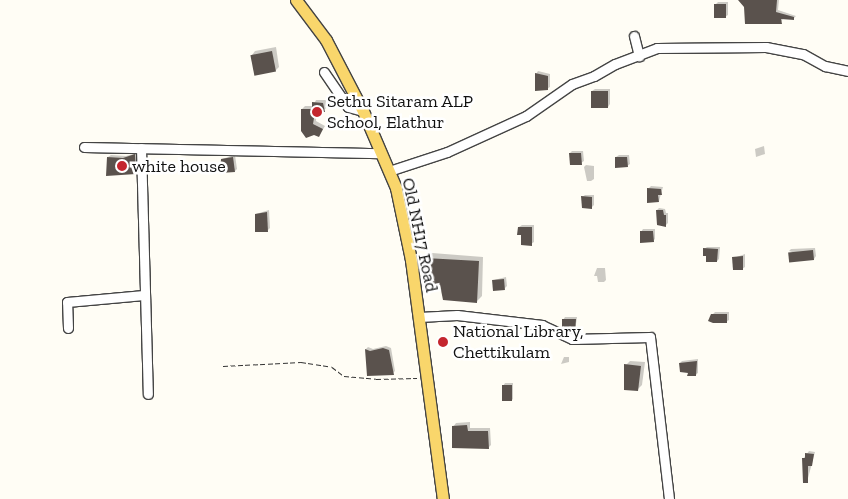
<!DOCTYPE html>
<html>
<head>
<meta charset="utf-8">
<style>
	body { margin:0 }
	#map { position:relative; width:848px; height:499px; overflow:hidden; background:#fffdf5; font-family:"Zilla Slab",serif }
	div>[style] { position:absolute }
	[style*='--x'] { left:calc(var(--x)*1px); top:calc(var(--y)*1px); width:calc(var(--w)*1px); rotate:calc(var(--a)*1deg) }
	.shadow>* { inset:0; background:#0003 }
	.building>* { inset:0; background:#5a524d; transform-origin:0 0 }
	.path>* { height:1px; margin-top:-0.5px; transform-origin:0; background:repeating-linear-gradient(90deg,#333 0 5px,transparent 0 7.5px) }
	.roads { filter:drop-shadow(1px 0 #444) drop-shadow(-1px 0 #444) drop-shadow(0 1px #444) drop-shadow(0 -1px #444) }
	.minor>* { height:9px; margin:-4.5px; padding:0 4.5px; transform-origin:4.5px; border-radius:4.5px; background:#fff }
	.major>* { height:11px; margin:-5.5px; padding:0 5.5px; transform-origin:5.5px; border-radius:5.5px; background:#f9d66b }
	.dots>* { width:14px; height:14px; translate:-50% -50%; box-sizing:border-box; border:2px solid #fff; border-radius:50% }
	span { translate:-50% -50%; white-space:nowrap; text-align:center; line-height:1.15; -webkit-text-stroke:5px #fff; paint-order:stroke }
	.poi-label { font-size:18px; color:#111 }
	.left { translate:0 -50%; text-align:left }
	.street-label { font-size:18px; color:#111 }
</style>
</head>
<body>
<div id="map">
	<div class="shadow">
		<div style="clip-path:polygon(744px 0,779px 0,778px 10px,796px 16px,793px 19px,783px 18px,781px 23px)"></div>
		<div style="clip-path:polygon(718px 2px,728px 2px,728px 15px,725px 17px,716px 4px)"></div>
		<div style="clip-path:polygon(276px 47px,279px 67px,275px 71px,252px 55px,255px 51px)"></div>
		<div style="clip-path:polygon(538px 71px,550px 74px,550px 87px,547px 89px,536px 74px)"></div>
		<div style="clip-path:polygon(595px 89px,610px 89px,610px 104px,608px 107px,592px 91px)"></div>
		<div style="clip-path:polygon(316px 100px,326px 100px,327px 107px,324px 110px,317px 110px,316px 121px,325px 126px,319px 136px,302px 109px,305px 106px,313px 106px)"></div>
		<div style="clip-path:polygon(764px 146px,765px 154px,756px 157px,755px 149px)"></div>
		<div style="clip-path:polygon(572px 151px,583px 151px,584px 161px,581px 163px,570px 153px)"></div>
		<div style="clip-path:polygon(137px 153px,137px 171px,135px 173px,108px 157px,111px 155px,126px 156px)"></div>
		<div style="clip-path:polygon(235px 155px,237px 169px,235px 171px,222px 159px)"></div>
		<div style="clip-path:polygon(619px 155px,629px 155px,630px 164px,627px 166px,616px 157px)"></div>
		<div style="clip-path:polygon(586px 165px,594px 166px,594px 179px,591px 181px,587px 181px,584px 167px)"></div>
		<div style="clip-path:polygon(651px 186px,663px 187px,659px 201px,648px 189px)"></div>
		<div style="clip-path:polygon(585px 195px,594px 195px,594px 205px,591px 208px,582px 197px)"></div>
		<div style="clip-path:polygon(659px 208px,665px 209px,666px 213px,668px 213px,668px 223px,666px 225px,657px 210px)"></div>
		<div style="clip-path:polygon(269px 210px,270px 228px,267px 231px,256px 214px)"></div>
		<div style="clip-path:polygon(522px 225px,534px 225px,534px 242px,531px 244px,522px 234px,519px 227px)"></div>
		<div style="clip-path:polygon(643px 229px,655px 229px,655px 239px,653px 241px,641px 232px)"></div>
		<div style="clip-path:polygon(707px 247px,720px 247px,719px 259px,717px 261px,704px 249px)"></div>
		<div style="clip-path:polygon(815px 248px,816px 256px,814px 259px,789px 251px,791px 249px)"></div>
		<div style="clip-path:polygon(432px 253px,483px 257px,482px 296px,477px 301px,441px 284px,428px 283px,426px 258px)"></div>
		<div style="clip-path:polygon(745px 254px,745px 267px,742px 269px,734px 258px)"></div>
		<div style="clip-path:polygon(597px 268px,605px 268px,606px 280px,604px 282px,598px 282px,597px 276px,594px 276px)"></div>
		<div style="clip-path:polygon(506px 277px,507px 286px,504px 289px,494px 280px)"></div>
		<div style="clip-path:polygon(715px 312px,729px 312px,729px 320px,726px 322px,712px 315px)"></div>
		<div style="clip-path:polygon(565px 317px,577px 317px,575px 331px,563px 320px)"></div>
		<div style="clip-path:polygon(386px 346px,391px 348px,395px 371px,393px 373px,368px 375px,366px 349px,368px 347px,373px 349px)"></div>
		<div style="clip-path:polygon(564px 357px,569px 357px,569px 362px,561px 364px)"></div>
		<div style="clip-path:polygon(698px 359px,698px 373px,695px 375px,680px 363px,682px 361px)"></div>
		<div style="clip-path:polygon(630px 361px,645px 362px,642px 385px,638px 389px,626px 365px)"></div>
		<div style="clip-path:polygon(505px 383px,513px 383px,513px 399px,511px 401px,503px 386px)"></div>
		<div style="clip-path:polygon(470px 422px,470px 428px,490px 428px,491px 445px,488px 448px,453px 427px,456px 423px)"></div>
		<div style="clip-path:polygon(809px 451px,815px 452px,807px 482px,803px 459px)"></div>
	</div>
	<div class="building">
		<div style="clip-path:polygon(738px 0,777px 0,776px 12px,794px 17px,794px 20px,781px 19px,782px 24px,745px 24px,744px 7px)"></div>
		<div style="left:714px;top:4px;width:12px;height:14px"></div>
		<div style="left:272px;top:51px;width:21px;height:22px;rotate:79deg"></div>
		<div style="clip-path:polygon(535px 73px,548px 76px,548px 90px,535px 91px)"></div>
		<div style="left:591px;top:91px;width:17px;height:17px"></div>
		<div style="clip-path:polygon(312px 102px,323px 103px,325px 112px,315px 112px,313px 124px,323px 129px,319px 137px,314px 135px,306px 138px,301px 131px,301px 109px,312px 109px)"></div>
		<div style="clip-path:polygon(569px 153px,581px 153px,582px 165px,570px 165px)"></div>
		<div style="clip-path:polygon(135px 154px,136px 174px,106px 176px,107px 157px,123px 158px)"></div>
		<div style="clip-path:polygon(233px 157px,235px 172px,220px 173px,221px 159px)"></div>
		<div style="clip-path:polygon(615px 157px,627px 157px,628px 167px,615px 168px)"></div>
		<div style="clip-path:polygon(647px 188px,661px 189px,662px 195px,658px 195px,659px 202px,647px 203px)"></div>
		<div style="clip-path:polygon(581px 196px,592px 197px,592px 209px,582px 208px)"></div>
		<div style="clip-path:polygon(656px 210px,663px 210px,664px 215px,666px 215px,666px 227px,657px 225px)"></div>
		<div style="clip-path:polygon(267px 212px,268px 232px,255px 232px,255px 214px)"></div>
		<div style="clip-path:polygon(518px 227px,532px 227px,532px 246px,521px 245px,521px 235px,517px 235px)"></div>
		<div style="clip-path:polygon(640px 231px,653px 231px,654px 242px,640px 243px)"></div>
		<div style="clip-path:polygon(703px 248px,718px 249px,717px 262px,706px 262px,706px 256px,703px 256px)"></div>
		<div style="left:813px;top:250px;width:10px;height:25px;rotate:84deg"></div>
		<div style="clip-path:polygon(743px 256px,743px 270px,733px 270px,732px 257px)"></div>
		<div style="clip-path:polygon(425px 258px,479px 261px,477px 303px,443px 300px,440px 285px,426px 284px)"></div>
		<div style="left:504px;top:279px;width:11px;height:12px;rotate:85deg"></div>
		<div style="clip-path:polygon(711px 314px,727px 314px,727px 323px,713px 323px,708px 321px)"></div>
		<div style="clip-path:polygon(562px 319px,576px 319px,575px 333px,562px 327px)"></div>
		<div style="clip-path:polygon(383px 348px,389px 350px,394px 375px,367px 376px,365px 349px,370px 351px)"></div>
		<div style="clip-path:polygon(697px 361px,696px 376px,687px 376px,688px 373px,680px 372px,679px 363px)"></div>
		<div style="clip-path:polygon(624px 364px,641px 366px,638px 391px,624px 390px)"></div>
		<div style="left:502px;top:385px;width:10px;height:16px"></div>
		<div style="clip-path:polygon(467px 425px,468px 431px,488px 431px,489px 449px,452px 448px,452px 426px)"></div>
		<div style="clip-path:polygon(805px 453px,814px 454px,812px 466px,808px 466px,808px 483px,803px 483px,802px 458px,805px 458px)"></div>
	</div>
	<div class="path">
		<div style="--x:223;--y:366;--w:78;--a:-2.9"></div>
		<div style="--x:301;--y:362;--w:31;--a:9"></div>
		<div style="--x:332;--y:367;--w:15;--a:37"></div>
		<div style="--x:344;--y:376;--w:32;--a:5"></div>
		<div style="--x:376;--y:379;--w:41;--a:-1.4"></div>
	</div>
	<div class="roads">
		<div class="minor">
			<div style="--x:634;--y:36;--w:21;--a:76"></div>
			<div style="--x:324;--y:72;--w:42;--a:55.6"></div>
			<div style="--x:348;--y:107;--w:16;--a:15"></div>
			<div style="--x:84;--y:147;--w:297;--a:1.2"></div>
			<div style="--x:141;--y:148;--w:246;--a:88.4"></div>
			<div style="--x:389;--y:171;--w:61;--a:-18.1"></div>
			<div style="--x:447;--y:152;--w:87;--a:-24.5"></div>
			<div style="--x:526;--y:116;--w:56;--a:-34.8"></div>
			<div style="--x:572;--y:84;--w:23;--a:-20"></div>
			<div style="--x:594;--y:76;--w:24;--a:-30"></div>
			<div style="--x:615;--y:64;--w:45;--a:-20.9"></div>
			<div style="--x:657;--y:48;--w:109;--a:-0.5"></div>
			<div style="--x:766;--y:47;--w:38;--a:11"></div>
			<div style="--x:803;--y:54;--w:25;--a:29"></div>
			<div style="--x:825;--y:66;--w:24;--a:12"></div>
			<div style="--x:419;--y:317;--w:38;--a:-3"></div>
			<div style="--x:457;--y:315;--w:86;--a:6.7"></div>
			<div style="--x:542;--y:325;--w:33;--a:25"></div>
			<div style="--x:572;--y:339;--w:78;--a:-1.5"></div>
			<div style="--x:650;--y:337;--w:163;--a:83.3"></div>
			<div style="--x:68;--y:328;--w:26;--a:-92"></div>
			<div style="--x:67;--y:302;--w:77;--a:-5.2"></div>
		</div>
		<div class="major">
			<div style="--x:296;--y:0;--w:50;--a:53.1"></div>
			<div style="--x:326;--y:40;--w:80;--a:62.5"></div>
			<div style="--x:363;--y:111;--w:84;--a:66.8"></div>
			<div style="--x:396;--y:188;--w:74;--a:78.2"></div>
			<div style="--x:411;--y:260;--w:241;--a:82.4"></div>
		</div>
	</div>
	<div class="dots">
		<div style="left:317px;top:112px;background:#c4262e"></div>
		<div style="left:122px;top:166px;background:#c4262e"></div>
		<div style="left:443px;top:342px;background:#c4262e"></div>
	</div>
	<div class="poi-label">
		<span class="left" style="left:327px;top:112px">Sethu Sitaram ALP<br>School, Elathur</span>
		<span class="left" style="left:132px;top:166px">white house</span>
		<span class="left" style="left:453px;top:342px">National Library,<br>Chettikulam</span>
	</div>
	<div class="street-label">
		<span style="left:420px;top:235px;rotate:78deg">Old NH17 Road</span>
	</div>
</div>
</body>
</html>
